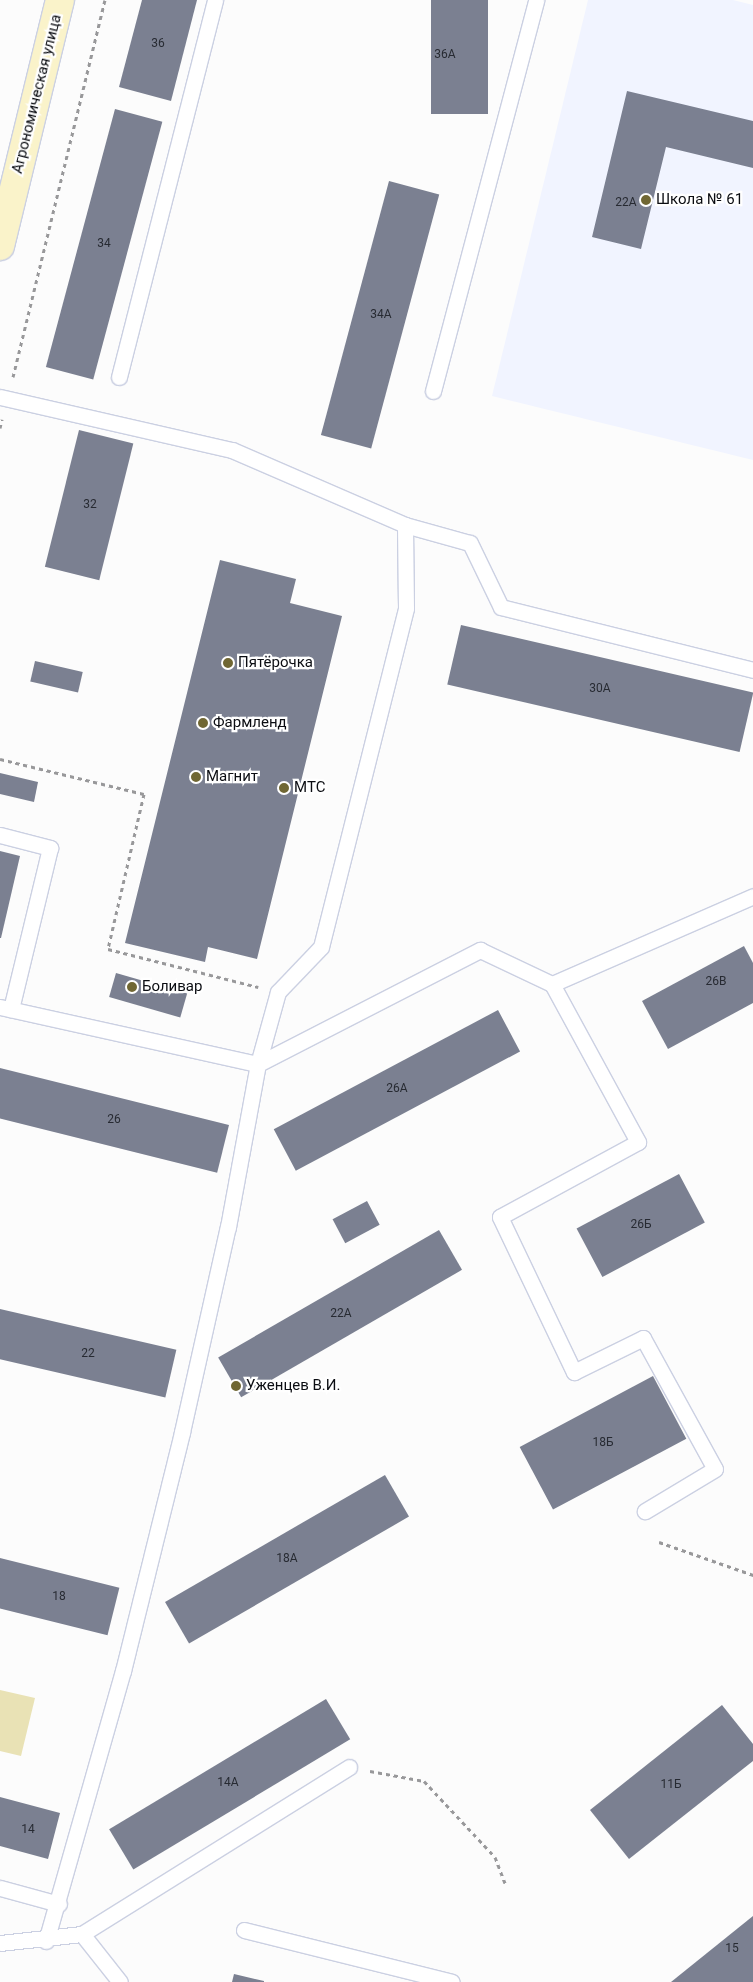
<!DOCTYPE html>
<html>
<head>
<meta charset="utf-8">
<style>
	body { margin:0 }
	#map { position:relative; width:753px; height:1982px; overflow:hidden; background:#fcfcfc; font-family:Roboto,sans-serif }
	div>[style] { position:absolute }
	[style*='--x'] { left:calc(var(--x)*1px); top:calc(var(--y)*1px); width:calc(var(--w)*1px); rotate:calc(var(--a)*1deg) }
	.built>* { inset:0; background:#f1f4ff }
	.green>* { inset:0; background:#e9e2b5 }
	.building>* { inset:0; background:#7b8091; transform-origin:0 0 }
	.path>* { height:3px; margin-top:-1.5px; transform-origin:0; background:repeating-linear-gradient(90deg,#98989a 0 4px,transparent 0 8px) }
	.roads { filter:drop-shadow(1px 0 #cbd0e2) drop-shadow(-1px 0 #cbd0e2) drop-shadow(0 1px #cbd0e2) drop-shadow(0 -1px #cbd0e2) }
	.lane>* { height:15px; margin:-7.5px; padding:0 7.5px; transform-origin:7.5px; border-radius:7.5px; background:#fff }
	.secondary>* { height:28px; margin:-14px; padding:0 14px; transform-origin:14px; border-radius:14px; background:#faf3ca }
	.dots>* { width:14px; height:14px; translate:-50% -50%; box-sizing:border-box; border:2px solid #fff; border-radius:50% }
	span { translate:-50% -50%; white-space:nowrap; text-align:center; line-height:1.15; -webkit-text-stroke:4.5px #fff; paint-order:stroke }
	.number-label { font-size:12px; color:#272a32 }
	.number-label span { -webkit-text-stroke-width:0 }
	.street-label { font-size:15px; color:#0b0d12 }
	.poi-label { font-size:15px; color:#0b0d12 }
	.left { translate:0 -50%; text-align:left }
</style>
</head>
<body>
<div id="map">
	<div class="built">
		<div style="clip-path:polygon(588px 0,733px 0,753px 5px,753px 460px,492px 396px)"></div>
	</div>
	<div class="green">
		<div style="clip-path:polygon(0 1690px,35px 1698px,21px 1756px,0 1751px)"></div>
	</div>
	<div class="building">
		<div style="clip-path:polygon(142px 0,197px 0,171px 101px,119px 87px)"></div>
		<div style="left:431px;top:0;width:57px;height:114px"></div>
		<div style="clip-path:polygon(627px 91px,753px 121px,753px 168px,666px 147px,641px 249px,592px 237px)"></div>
		<div style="left:115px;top:109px;width:49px;height:267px;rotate:15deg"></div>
		<div style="left:389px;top:181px;width:52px;height:263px;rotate:15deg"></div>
		<div style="left:79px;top:430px;width:56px;height:141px;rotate:14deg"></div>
		<div style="clip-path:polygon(220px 560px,296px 579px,290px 603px,342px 616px,257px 959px,208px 947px,205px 962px,125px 943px)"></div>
		<div style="left:461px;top:625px;width:300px;height:61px;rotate:13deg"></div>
		<div style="left:35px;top:661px;width:49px;height:21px;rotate:13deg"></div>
		<div style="clip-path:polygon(0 773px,38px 782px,34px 802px,0 794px)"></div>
		<div style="clip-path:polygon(0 851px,20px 856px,1px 938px,0 938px)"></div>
		<div style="clip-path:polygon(744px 946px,753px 963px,753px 1003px,668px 1049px,642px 1001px)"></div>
		<div style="left:116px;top:973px;width:74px;height:25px;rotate:16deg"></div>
		<div style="left:498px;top:1010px;width:47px;height:254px;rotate:62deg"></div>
		<div style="left:0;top:1068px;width:236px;height:49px;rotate:14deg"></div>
		<div style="left:679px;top:1174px;width:55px;height:116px;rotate:62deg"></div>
		<div style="left:367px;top:1201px;width:27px;height:39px;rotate:62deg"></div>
		<div style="left:439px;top:1230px;width:46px;height:255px;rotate:60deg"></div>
		<div style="left:0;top:1309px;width:181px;height:49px;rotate:13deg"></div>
		<div style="left:653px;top:1376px;width:71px;height:151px;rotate:62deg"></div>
		<div style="left:385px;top:1475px;width:48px;height:254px;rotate:60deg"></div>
		<div style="left:0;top:1558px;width:123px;height:49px;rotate:14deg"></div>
		<div style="left:326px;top:1699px;width:47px;height:253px;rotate:59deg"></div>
		<div style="clip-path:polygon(722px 1705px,753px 1744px,753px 1761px,629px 1859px,590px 1810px)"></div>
		<div style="clip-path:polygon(0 1797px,60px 1813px,48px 1859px,0 1846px)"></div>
		<div style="clip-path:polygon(753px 1916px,753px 1982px,671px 1982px)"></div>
		<div style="clip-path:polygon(234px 1974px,264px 1981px,264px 1982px,232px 1982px)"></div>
	</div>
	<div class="path">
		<div style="--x:13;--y:377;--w:388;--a:-76.3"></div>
		<div style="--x:0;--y:428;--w:9;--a:-77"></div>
		<div style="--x:0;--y:759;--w:148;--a:13.7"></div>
		<div style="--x:144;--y:794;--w:159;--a:103.1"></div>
		<div style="--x:108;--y:949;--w:155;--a:14.2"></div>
		<div style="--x:659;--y:1542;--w:100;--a:19.3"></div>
		<div style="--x:370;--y:1771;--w:55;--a:10.5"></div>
		<div style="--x:424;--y:1781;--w:104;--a:46.9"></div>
		<div style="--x:495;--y:1857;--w:28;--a:69"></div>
	</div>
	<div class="roads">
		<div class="lane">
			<div style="--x:119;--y:377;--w:389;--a:-75.7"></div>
			<div style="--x:433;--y:391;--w:404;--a:-75.2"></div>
			<div style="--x:0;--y:397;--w:238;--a:12.9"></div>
			<div style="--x:232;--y:450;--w:189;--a:23.4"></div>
			<div style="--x:405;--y:525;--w:67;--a:15.5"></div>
			<div style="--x:470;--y:543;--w:71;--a:64.2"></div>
			<div style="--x:501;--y:607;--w:260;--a:14"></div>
			<div style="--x:0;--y:835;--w:52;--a:14.6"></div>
			<div style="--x:50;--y:848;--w:166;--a:103.6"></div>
			<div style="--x:552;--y:984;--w:219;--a:-23.6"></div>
			<div style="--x:0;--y:1007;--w:264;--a:12.5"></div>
			<div style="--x:258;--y:1064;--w:75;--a:-74.5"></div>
			<div style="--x:278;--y:992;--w:62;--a:-46.3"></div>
			<div style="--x:321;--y:947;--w:349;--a:-75.9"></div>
			<div style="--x:406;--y:608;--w:83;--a:-90.7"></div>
			<div style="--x:0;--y:1888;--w:61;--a:15.2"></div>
			<div style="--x:244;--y:1930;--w:214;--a:14"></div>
			<div style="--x:82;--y:1934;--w:61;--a:51.6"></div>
			<div style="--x:46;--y:1941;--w:281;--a:-74.1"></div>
			<div style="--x:123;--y:1671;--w:246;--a:-76.1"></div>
			<div style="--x:182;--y:1432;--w:210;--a:-77.4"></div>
			<div style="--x:228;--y:1227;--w:166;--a:-79.6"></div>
			<div style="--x:258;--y:1064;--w:250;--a:-27.2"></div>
			<div style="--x:480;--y:950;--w:80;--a:25.3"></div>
			<div style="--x:552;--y:984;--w:180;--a:61.4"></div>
			<div style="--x:638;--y:1142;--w:157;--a:151.5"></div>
			<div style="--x:500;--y:1217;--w:172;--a:64.5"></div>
			<div style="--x:574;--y:1372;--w:77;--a:-26.2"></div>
			<div style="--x:643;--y:1338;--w:149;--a:61.2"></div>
			<div style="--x:715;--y:1469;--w:82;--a:149"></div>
			<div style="--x:0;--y:1943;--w:82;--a:-6.3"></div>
			<div style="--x:82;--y:1934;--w:315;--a:-32"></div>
		</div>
		<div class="secondary">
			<div style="--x:0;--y:246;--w:253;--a:-76.3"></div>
		</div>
	</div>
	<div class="dots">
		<div style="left:646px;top:200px;background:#706733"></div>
		<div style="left:228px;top:663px;background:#706733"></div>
		<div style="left:203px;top:723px;background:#706733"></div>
		<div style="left:196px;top:777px;background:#706733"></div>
		<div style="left:284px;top:788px;background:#706733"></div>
		<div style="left:132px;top:987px;background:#706733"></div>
		<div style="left:236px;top:1386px;background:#706733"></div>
	</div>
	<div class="number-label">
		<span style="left:158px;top:44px">36</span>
		<span style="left:445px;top:55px">36А</span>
		<span style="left:626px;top:203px">22А</span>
		<span style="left:104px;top:244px">34</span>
		<span style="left:381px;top:315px">34А</span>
		<span style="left:90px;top:505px">32</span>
		<span style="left:600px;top:689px">30А</span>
		<span style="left:716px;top:982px">26В</span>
		<span style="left:397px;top:1089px">26А</span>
		<span style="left:114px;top:1120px">26</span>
		<span style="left:641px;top:1225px">26Б</span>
		<span style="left:341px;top:1314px">22А</span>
		<span style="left:88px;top:1354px">22</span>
		<span style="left:603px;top:1443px">18Б</span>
		<span style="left:287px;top:1559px">18А</span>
		<span style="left:59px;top:1597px">18</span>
		<span style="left:228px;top:1783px">14А</span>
		<span style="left:671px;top:1785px">11Б</span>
		<span style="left:28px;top:1830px">14</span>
		<span style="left:732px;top:1949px">15</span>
	</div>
	<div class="street-label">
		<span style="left:37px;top:94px;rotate:-76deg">Агрономическая улица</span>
	</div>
	<div class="poi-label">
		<span class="left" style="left:656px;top:200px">Школа № 61</span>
		<span class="left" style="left:238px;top:663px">Пятёрочка</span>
		<span class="left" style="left:213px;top:723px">Фармленд</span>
		<span class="left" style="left:206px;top:777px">Магнит</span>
		<span class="left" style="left:294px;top:788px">МТС</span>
		<span class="left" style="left:142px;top:987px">Боливар</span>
		<span class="left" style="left:246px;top:1386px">Уженцев В.И.</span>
	</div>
</div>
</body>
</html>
